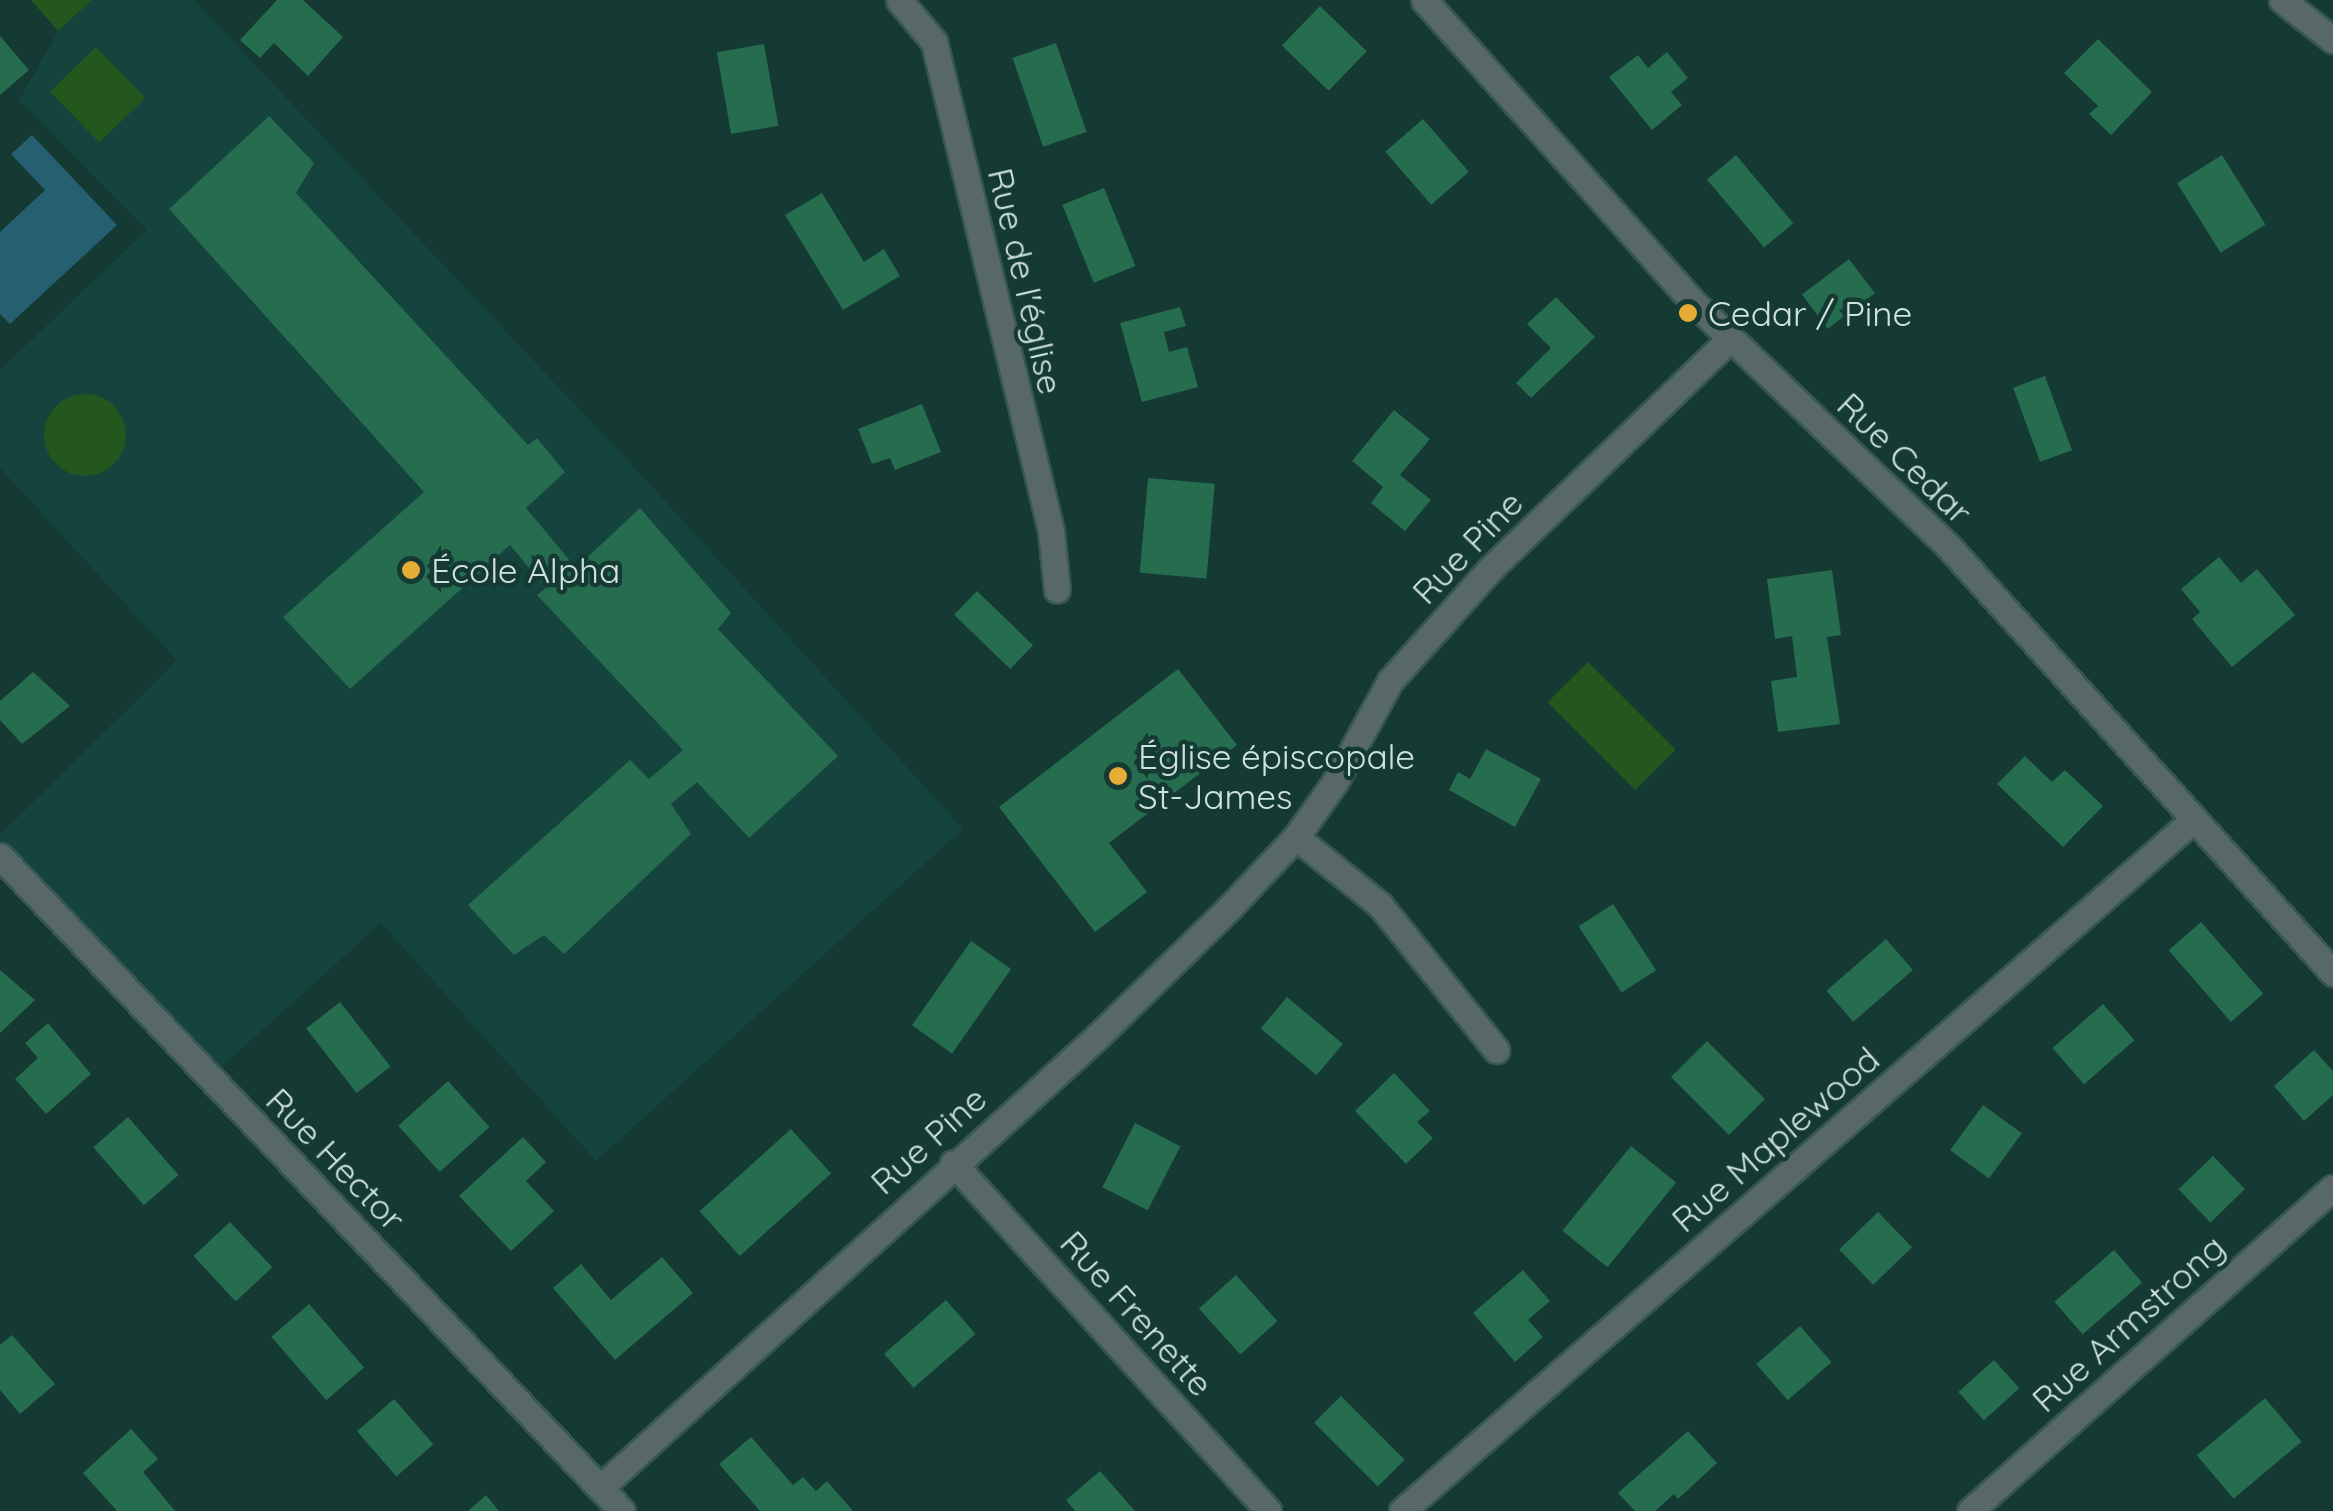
<!DOCTYPE html>
<html>
<head>
<meta charset="utf-8">
<style>
	body { margin:0 }
	#map { position:relative; width:2333px; height:1511px; overflow:hidden; background:#153933; font-family:Quicksand,sans-serif }
	div>[style] { position:absolute }
	[style*='--x'] { left:calc(var(--x)*1px); top:calc(var(--y)*1px); width:calc(var(--w)*1px); rotate:calc(var(--a)*1deg) }
	.built>* { inset:0; background:#14443d }
	.green>* { inset:0; background:#24571d; transform-origin:0 0 }
	.round { border-radius:50% }
	.water>* { inset:0; background:#265f70 }
	.building>* { inset:0; background:#266c4e; transform-origin:0 0 }
	.roads { filter:drop-shadow(2px 0 #365752) drop-shadow(-2px 0 #365752) drop-shadow(0 2px #365752) drop-shadow(0 -2px #365752) }
	.street>* { height:25px; margin:-12.5px; padding:0 12.5px; transform-origin:12.5px; border-radius:12.5px; background:#586869 }
	.dots>* { width:28px; height:28px; translate:-50% -50%; box-sizing:border-box; border:5px solid #153933; border-radius:50% }
	span { translate:-50% -50%; white-space:nowrap; text-align:center; line-height:1.15; -webkit-text-stroke:9px #153933; paint-order:stroke }
	.street-label { font-size:35px; color:#cee2de }
	.poi-label { font-size:35px; color:#cee2de }
	.left { translate:0 -50%; text-align:left }
</style>
</head>
<body>
<div id="map">
	<div class="built">
		<div style="clip-path:polygon(92px 0,194px 0,646px 480px,963px 829px,596px 1161px,381px 923px,206px 1081px,0 872px,0 835px,177px 660px,0 468px,0 370px,147px 230px,19px 100px,58px 31px)"></div>
	</div>
	<div class="green">
		<div style="clip-path:polygon(31px 0,92px 0,58px 31px)"></div>
		<div style="left:96px;top:47px;width:71px;height:64px;rotate:46deg"></div>
		<div class="round" style="left:44px;top:394px;width:82px;height:82px"></div>
		<div style="left:1588px;top:662px;width:124px;height:57px;rotate:45deg"></div>
	</div>
	<div class="water">
		<div style="clip-path:polygon(32px 135px,117px 225px,10px 324px,0 314px,0 232px,45px 190px,11px 154px)"></div>
	</div>
	<div class="building">
		<div style="clip-path:polygon(277px 0,303px 0,343px 37px,308px 76px,274px 43px,260px 58px,240px 40px)"></div>
		<div style="left:1320px;top:6px;width:65px;height:55px;rotate:44deg"></div>
		<div style="clip-path:polygon(0 36px,29px 70px,0 95px)"></div>
		<div style="clip-path:polygon(2098px 39px,2152px 92px,2111px 135px,2089px 114px,2098px 106px,2064px 73px)"></div>
		<div style="left:1056px;top:43px;width:94px;height:46px;rotate:71deg"></div>
		<div style="left:764px;top:44px;width:83px;height:48px;rotate:80deg"></div>
		<div style="clip-path:polygon(1667px 52px,1688px 78px,1671px 92px,1682px 105px,1652px 130px,1609px 77px,1638px 55px,1648px 68px)"></div>
		<div style="clip-path:polygon(269px 116px,314px 163px,296px 193px,528px 445px,537px 438px,565px 472px,526px 508px,576px 568px,640px 508px,731px 613px,718px 629px,838px 756px,749px 838px,697px 782px,671px 804px,691px 834px,564px 954px,544px 935px,514px 955px,468px 905px,630px 760px,649px 779px,683px 750px,537px 595px,546px 588px,510px 545px,350px 689px,283px 617px,424px 492px,169px 209px)"></div>
		<div style="left:1423px;top:119px;width:70px;height:50px;rotate:49deg"></div>
		<div style="left:1736px;top:155px;width:89px;height:38px;rotate:50deg"></div>
		<div style="left:2222px;top:155px;width:82px;height:53px;rotate:58deg"></div>
		<div style="left:1104px;top:188px;width:84px;height:45px;rotate:68deg"></div>
		<div style="clip-path:polygon(822px 193px,864px 262px,884px 249px,900px 276px,843px 310px,785px 215px)"></div>
		<div style="left:1849px;top:259px;width:43px;height:59px;rotate:53deg"></div>
		<div style="clip-path:polygon(1556px 297px,1595px 337px,1531px 398px,1516px 383px,1551px 348px,1527px 324px)"></div>
		<div style="clip-path:polygon(1180px 307px,1186px 326px,1164px 332px,1169px 352px,1187px 347px,1198px 387px,1142px 402px,1120px 323px)"></div>
		<div style="left:2045px;top:376px;width:79px;height:34px;rotate:70deg"></div>
		<div style="clip-path:polygon(922px 404px,941px 452px,895px 470px,890px 458px,872px 464px,858px 429px)"></div>
		<div style="clip-path:polygon(1394px 410px,1430px 439px,1400px 475px,1431px 500px,1405px 531px,1371px 503px,1383px 487px,1352px 461px)"></div>
		<div style="left:1148px;top:478px;width:67px;height:95px;rotate:5deg"></div>
		<div style="clip-path:polygon(2219px 557px,2241px 583px,2257px 569px,2295px 615px,2232px 667px,2192px 619px,2200px 612px,2181px 589px)"></div>
		<div style="clip-path:polygon(1832px 570px,1841px 635px,1827px 637px,1840px 724px,1778px 732px,1771px 681px,1797px 677px,1792px 636px,1775px 639px,1767px 579px)"></div>
		<div style="left:977px;top:591px;width:78px;height:33px;rotate:44deg"></div>
		<div style="clip-path:polygon(1178px 669px,1237px 745px,1109px 843px,1147px 892px,1095px 932px,999px 807px)"></div>
		<div style="clip-path:polygon(33px 672px,70px 706px,22px 744px,0 720px,0 701px)"></div>
		<div style="clip-path:polygon(1486px 749px,1541px 779px,1515px 827px,1449px 790px,1458px 772px,1470px 779px)"></div>
		<div style="clip-path:polygon(2025px 756px,2052px 782px,2065px 770px,2103px 806px,2063px 847px,1997px 784px)"></div>
		<div style="left:1613px;top:904px;width:79px;height:41px;rotate:57deg"></div>
		<div style="left:2201px;top:922px;width:95px;height:43px;rotate:49deg"></div>
		<div style="left:1886px;top:939px;width:41px;height:79px;rotate:49deg"></div>
		<div style="left:971px;top:941px;width:49px;height:103px;rotate:35deg"></div>
		<div style="clip-path:polygon(0 970px,35px 1000px,0 1033px)"></div>
		<div style="left:1287px;top:997px;width:73px;height:41px;rotate:40deg"></div>
		<div style="left:340px;top:1002px;width:82px;height:43px;rotate:52deg"></div>
		<div style="left:2103px;top:1004px;width:48px;height:67px;rotate:49deg"></div>
		<div style="clip-path:polygon(48px 1023px,91px 1074px,46px 1114px,15px 1079px,38px 1058px,25px 1043px)"></div>
		<div style="left:1707px;top:1041px;width:82px;height:51px;rotate:45deg"></div>
		<div style="clip-path:polygon(2314px 1050px,2333px 1071px,2333px 1095px,2304px 1121px,2274px 1086px)"></div>
		<div style="clip-path:polygon(1394px 1073px,1430px 1111px,1417px 1122px,1433px 1138px,1406px 1164px,1355px 1111px)"></div>
		<div style="left:448px;top:1081px;width:62px;height:67px;rotate:48deg"></div>
		<div style="left:1983px;top:1105px;width:48px;height:56px;rotate:36deg"></div>
		<div style="left:128px;top:1117px;width:77px;height:46px;rotate:49deg"></div>
		<div style="left:1135px;top:1123px;width:51px;height:72px;rotate:27deg"></div>
		<div style="left:791px;top:1129px;width:60px;height:123px;rotate:48deg"></div>
		<div style="clip-path:polygon(523px 1137px,546px 1162px,526px 1181px,554px 1211px,511px 1251px,459px 1196px)"></div>
		<div style="left:1631px;top:1146px;width:58px;height:109px;rotate:39deg"></div>
		<div style="left:2213px;top:1156px;width:46px;height:48px;rotate:46deg"></div>
		<div style="left:1878px;top:1212px;width:49px;height:54px;rotate:46deg"></div>
		<div style="left:230px;top:1222px;width:62px;height:50px;rotate:47deg"></div>
		<div style="left:2114px;top:1250px;width:43px;height:79px;rotate:49deg"></div>
		<div style="clip-path:polygon(662px 1257px,693px 1293px,615px 1360px,553px 1288px,581px 1264px,611px 1300px)"></div>
		<div style="clip-path:polygon(1523px 1270px,1550px 1301px,1528px 1320px,1543px 1337px,1515px 1362px,1473px 1313px)"></div>
		<div style="left:1236px;top:1275px;width:62px;height:50px;rotate:48deg"></div>
		<div style="left:946px;top:1300px;width:45px;height:82px;rotate:49deg"></div>
		<div style="left:309px;top:1304px;width:84px;height:50px;rotate:49deg"></div>
		<div style="left:1800px;top:1326px;width:48px;height:58px;rotate:49deg"></div>
		<div style="clip-path:polygon(12px 1335px,55px 1384px,20px 1414px,0 1390px,0 1345px)"></div>
		<div style="left:1994px;top:1360px;width:38px;height:48px;rotate:48deg"></div>
		<div style="left:1341px;top:1396px;width:90px;height:38px;rotate:45deg"></div>
		<div style="left:2265px;top:1398px;width:57px;height:89px;rotate:50deg"></div>
		<div style="left:394px;top:1399px;width:60px;height:49px;rotate:49deg"></div>
		<div style="clip-path:polygon(131px 1429px,158px 1459px,143px 1472px,175px 1511px,117px 1511px,83px 1473px)"></div>
		<div style="clip-path:polygon(1688px 1431px,1717px 1463px,1678px 1499px,1674px 1494px,1655px 1511px,1635px 1511px,1618px 1493px)"></div>
		<div style="clip-path:polygon(751px 1437px,793px 1485px,803px 1477px,816px 1491px,827px 1481px,853px 1511px,760px 1511px,719px 1464px)"></div>
		<div style="clip-path:polygon(1100px 1471px,1135px 1511px,1075px 1511px,1066px 1500px)"></div>
		<div style="clip-path:polygon(486px 1495px,499px 1511px,468px 1511px)"></div>
	</div>
	<div class="roads">
		<div class="street">
			<div style="--x:899;--y:0;--w:55;--a:50.2"></div>
			<div style="--x:934;--y:42;--w:503;--a:76.54"></div>
			<div style="--x:1051;--y:531;--w:59;--a:84.2"></div>
			<div style="--x:1424;--y:0;--w:410;--a:48.3"></div>
			<div style="--x:1697;--y:306;--w:349;--a:43.7"></div>
			<div style="--x:1949;--y:547;--w:574;--a:47.97"></div>
			<div style="--x:2282;--y:0;--w:65;--a:38.1"></div>
			<div style="--x:1296;--y:837;--w:108;--a:39"></div>
			<div style="--x:1380;--y:905;--w:186;--a:51.3"></div>
			<div style="--x:0;--y:856;--w:903;--a:46.48"></div>
			<div style="--x:953;--y:1163;--w:469;--a:47.8"></div>
			<div style="--x:600;--y:1488;--w:671;--a:-42.22"></div>
			<div style="--x:1097;--y:1037;--w:186;--a:-44.3"></div>
			<div style="--x:1230;--y:907;--w:96;--a:-46.7"></div>
			<div style="--x:1296;--y:837;--w:67;--a:-54.7"></div>
			<div style="--x:1335;--y:782;--w:115;--a:-61.4"></div>
			<div style="--x:1390;--y:681;--w:150;--a:-48.2"></div>
			<div style="--x:1490;--y:569;--w:332;--a:-43.8"></div>
			<div style="--x:1402;--y:1511;--w:1052;--a:-41.14"></div>
			<div style="--x:1970;--y:1511;--w:486;--a:-41.7"></div>
		</div>
	</div>
	<div class="dots">
		<div style="left:1688px;top:313px;background:#e5ad36"></div>
		<div style="left:411px;top:570px;background:#e5ad36"></div>
		<div style="left:1118px;top:776px;background:#e5ad36"></div>
	</div>
	<div class="street-label">
		<span style="left:1026px;top:281px;rotate:77deg">Rue de l'église</span>
		<span style="left:1905px;top:458px;rotate:44deg">Rue Cedar</span>
		<span style="left:1467px;top:547px;rotate:-46deg">Rue Pine</span>
		<span style="left:1775px;top:1139px;rotate:-41deg">Rue Maplewood</span>
		<span style="left:928px;top:1140px;rotate:-42deg">Rue Pine</span>
		<span style="left:336px;top:1159px;rotate:46deg">Rue Hector</span>
		<span style="left:1137px;top:1313px;rotate:48deg">Rue Frenette</span>
		<span style="left:2128px;top:1323px;rotate:-42deg">Rue Armstrong</span>
	</div>
	<div class="poi-label">
		<span class="left" style="left:1708px;top:313px">Cedar / Pine</span>
		<span class="left" style="left:431px;top:570px">École Alpha</span>
		<span class="left" style="left:1138px;top:776px">Église épiscopale<br>St-James</span>
	</div>
</div>
</body>
</html>
